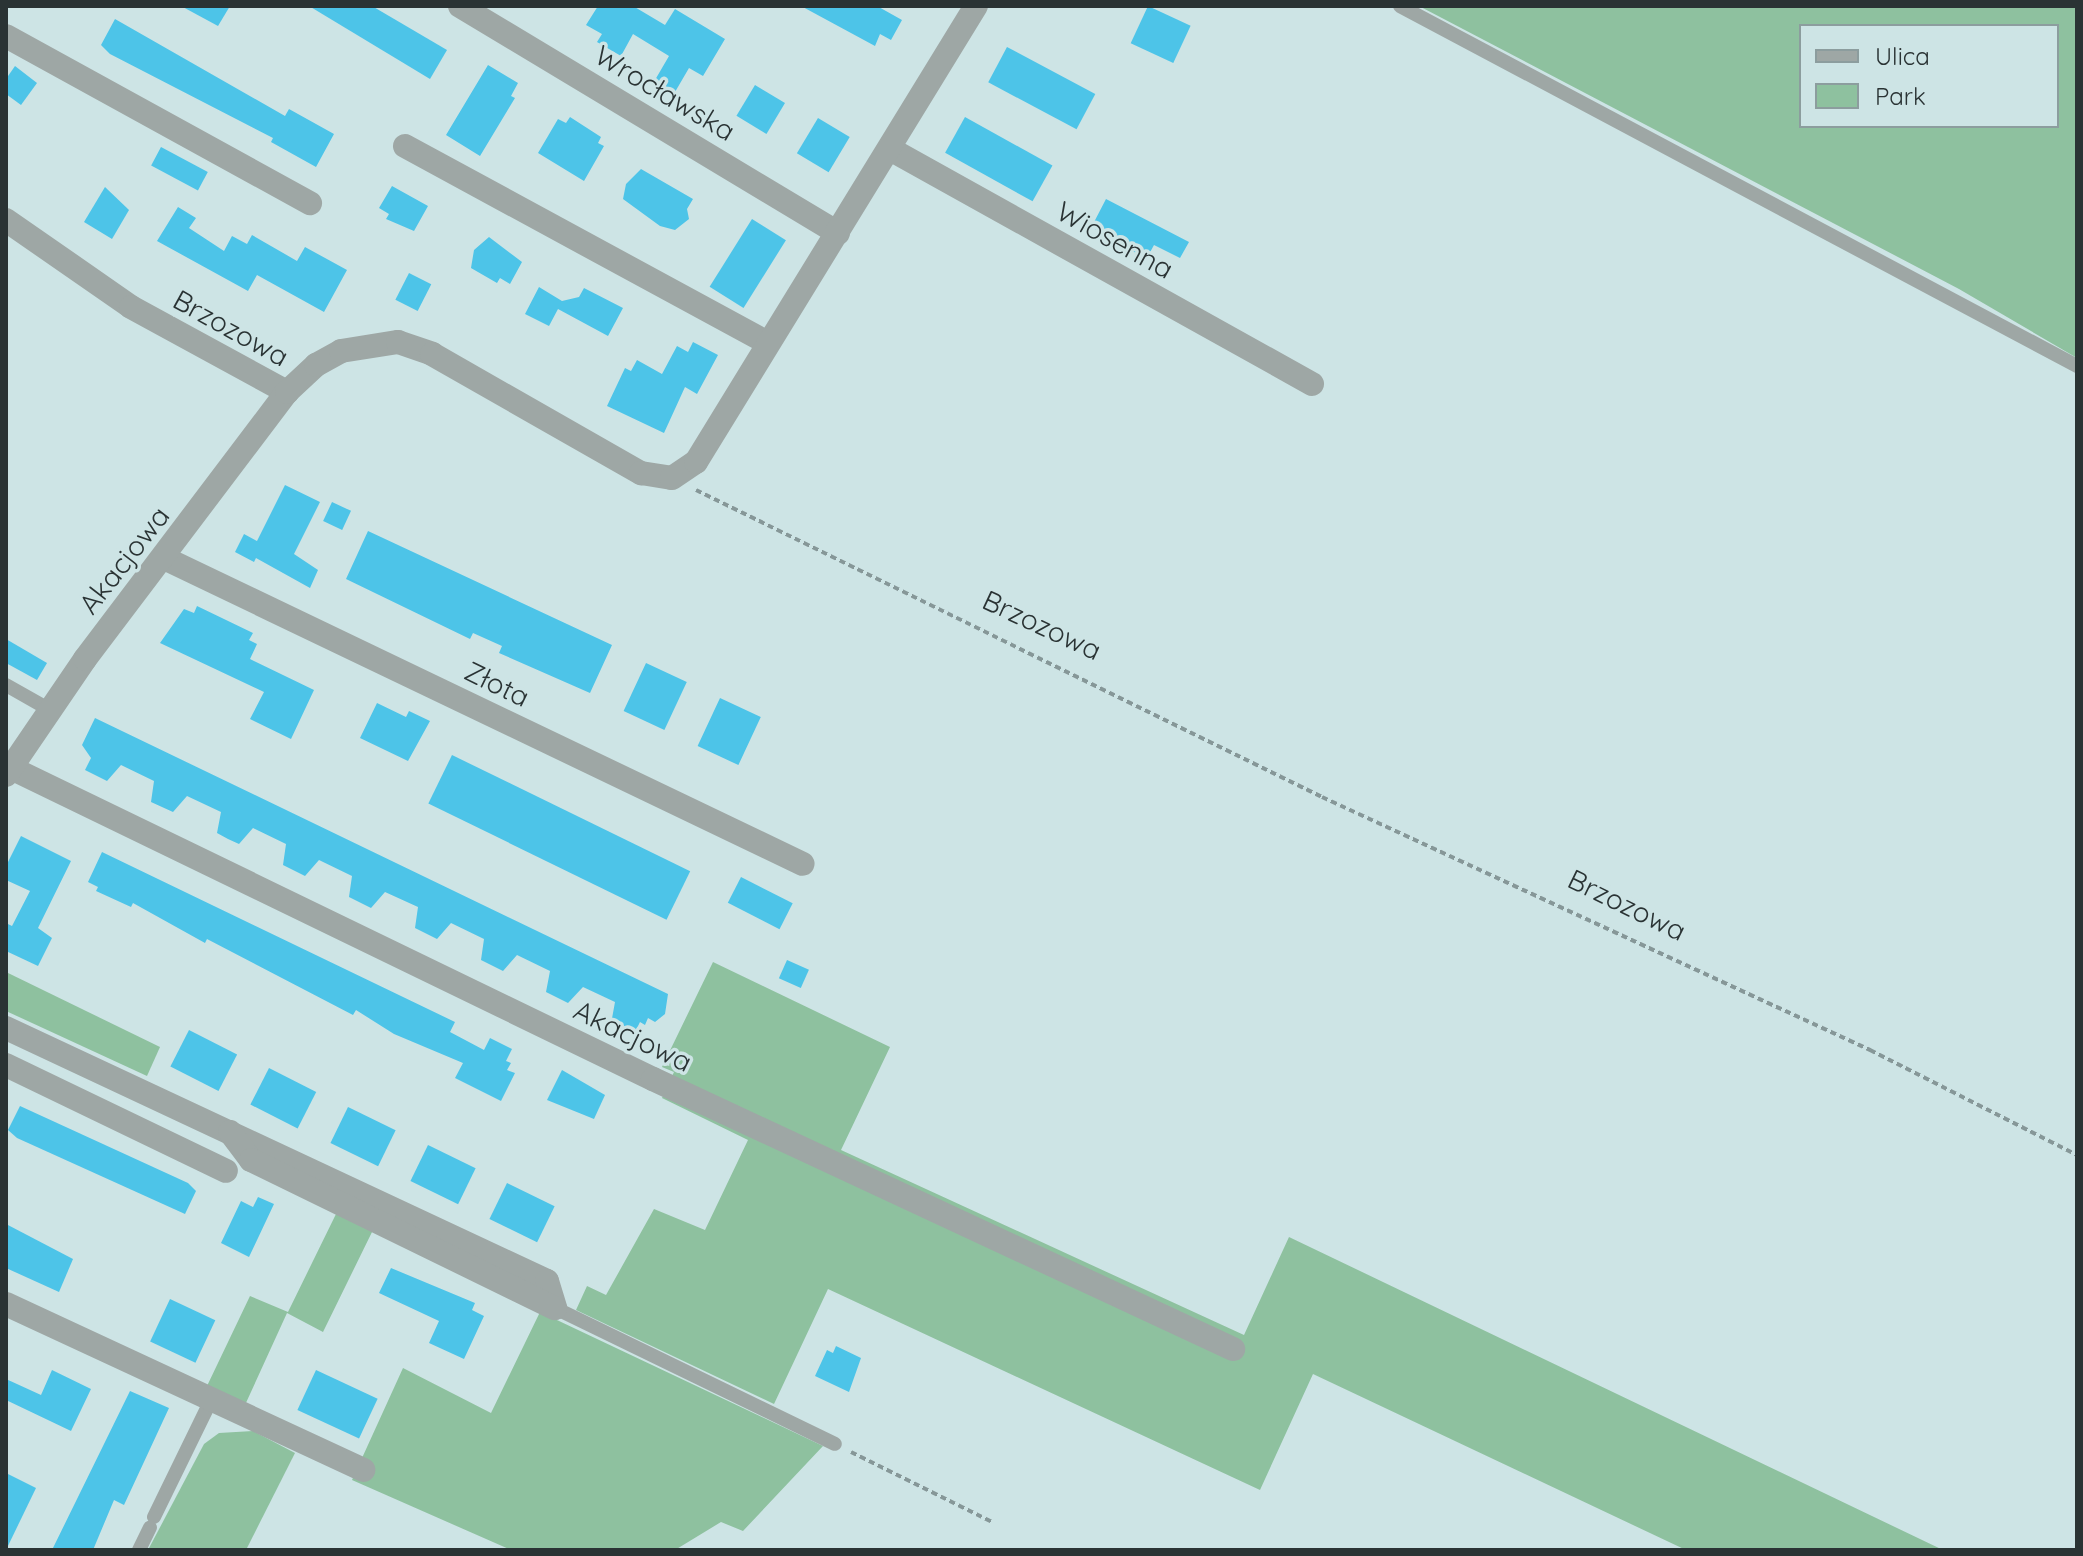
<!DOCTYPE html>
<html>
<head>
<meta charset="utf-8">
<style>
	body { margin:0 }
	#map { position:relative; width:2083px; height:1556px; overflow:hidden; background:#cde4e5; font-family:Quicksand,sans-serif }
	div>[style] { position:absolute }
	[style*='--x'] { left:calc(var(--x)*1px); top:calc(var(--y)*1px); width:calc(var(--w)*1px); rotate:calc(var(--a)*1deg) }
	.green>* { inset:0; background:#8ec19f }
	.building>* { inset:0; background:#4dc4e8; transform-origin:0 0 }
	.path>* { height:4px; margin-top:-2px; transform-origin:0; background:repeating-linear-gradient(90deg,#869798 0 6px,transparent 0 10px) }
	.lane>* { height:14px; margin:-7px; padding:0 7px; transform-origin:7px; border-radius:7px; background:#9ea7a5 }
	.street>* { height:24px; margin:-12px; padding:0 12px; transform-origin:12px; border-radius:12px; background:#9ea7a5 }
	span { translate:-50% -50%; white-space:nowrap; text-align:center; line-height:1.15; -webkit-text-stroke:7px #cde4e5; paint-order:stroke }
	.street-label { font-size:28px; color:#2a3334 }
	.frame { position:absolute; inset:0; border:8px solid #2a3334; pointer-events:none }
	.legend { position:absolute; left:1799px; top:24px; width:260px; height:104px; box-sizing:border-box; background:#cde4e5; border:2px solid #8c9d9e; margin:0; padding:10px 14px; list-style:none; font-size:24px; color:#2a3334 }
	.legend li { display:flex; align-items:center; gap:16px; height:40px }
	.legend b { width:40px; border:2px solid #8c9d9e }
</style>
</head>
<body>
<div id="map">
	<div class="green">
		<div style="clip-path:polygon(evenodd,1419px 6px,2077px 6px,2077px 358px,1959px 289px,1419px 6px,2057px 26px,2057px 126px,1801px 126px,1801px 26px,2057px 26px)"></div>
		<div style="clip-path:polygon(713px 962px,890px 1047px,841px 1150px,1244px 1335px,1289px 1237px,1943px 1550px,1686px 1550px,1313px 1374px,1260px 1490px,828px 1289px,774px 1404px,576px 1310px,587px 1286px,606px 1295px,654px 1209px,705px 1230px,748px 1140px,662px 1098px,674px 1072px,662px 1067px)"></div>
		<div style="clip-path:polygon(6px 972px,160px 1047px,147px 1076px,6px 1011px)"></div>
		<div style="clip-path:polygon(336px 1214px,373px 1230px,323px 1332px,287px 1313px,245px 1405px,207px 1386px,250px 1296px,288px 1312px)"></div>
		<div style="clip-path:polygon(540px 1312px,823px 1446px,743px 1531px,721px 1522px,675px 1550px,511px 1550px,352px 1480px,403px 1368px,491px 1413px)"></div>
		<div style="clip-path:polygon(253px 1431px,295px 1453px,246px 1550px,148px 1550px,204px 1444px,219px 1433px)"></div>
	</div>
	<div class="building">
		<div style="clip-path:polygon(181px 6px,230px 6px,218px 26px)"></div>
		<div style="clip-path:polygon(309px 6px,372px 6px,447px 50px,430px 79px)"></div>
		<div style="clip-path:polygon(598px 6px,633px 6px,665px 25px,675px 9px,725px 39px,703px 76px,689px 68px,675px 92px,655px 80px,669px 56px,633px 34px,621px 56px,597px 42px,602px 34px,586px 25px)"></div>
		<div style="clip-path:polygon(801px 6px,877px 6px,902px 20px,891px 40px,880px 34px,875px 46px)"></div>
		<div style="left:1148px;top:6px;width:47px;height:41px;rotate:25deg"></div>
		<div style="clip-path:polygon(115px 19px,285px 116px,289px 109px,334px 134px,316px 167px,271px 142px,273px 138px,110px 54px,101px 45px)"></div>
		<div style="left:1007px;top:47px;width:100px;height:40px;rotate:28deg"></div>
		<div style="clip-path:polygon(488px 65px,518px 83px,511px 96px,515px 98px,480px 156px,446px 135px)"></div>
		<div style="clip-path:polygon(15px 66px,37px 83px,21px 105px,6px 94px,6px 79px)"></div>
		<div style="left:755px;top:85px;width:35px;height:36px;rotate:31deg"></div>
		<div style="clip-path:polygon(570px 117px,601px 137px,598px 143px,604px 146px,584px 181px,538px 153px,558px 119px,566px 123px)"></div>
		<div style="left:965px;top:117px;width:100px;height:41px;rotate:29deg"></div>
		<div style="left:818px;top:118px;width:37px;height:41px;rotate:31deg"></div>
		<div style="left:161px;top:147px;width:53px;height:21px;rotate:28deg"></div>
		<div style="clip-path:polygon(641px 169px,693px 199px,687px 209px,689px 219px,675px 230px,660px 226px,623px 199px,626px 184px)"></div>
		<div style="clip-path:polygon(392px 186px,428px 206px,414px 231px,386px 219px,389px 214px,379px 208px)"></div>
		<div style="clip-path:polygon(105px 187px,129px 210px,112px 239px,84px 222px)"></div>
		<div style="clip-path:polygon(1106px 199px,1189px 242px,1180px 258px,1154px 245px,1148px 256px,1138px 254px,1100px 234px,1092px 226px)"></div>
		<div style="clip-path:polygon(178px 207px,196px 218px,189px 228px,224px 251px,232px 236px,247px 244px,252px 235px,297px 261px,305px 247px,347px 270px,324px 312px,257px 275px,248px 291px,157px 241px)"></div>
		<div style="left:752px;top:219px;width:40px;height:80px;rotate:32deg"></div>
		<div style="clip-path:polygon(489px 237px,522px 262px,510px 284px,500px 278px,497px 283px,471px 268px,474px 250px)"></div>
		<div style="left:409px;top:273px;width:25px;height:30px;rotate:27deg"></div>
		<div style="clip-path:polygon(539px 287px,562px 301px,579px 297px,584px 288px,623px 308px,608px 336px,558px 309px,549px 326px,525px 314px)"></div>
		<div style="clip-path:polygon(693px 342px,718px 355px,697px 394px,685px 387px,664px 433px,607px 406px,625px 368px,631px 371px,637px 360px,662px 374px,677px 346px,688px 352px)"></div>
		<div style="clip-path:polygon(285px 485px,320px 502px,294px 554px,318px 570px,310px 588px,256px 558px,254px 562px,235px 552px,244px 534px,257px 541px)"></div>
		<div style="left:332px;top:502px;width:21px;height:21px;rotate:25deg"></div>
		<div style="clip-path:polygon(368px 531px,612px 645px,590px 693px,499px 653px,502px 646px,473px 633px,470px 639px,346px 579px)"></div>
		<div style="clip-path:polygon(197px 606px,253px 633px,249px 640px,257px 644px,250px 659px,314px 690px,291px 739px,250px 719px,264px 692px,160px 643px,184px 609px,194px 613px)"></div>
		<div style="clip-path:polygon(6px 639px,47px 663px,37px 680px,6px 663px)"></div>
		<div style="left:646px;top:663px;width:45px;height:53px;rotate:25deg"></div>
		<div style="left:720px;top:698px;width:45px;height:53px;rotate:25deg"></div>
		<div style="clip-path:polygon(377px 703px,406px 717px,409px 711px,430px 721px,408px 761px,360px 738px)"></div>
		<div style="clip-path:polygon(95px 718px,668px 994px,665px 1014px,655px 1022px,648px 1018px,645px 1025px,640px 1022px,634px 1034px,611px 1024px,615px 1002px,583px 987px,568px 1003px,546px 992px,550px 971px,517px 955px,503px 971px,481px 960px,484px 939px,451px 923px,437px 939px,415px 928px,418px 907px,385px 892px,371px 908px,349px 897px,352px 876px,319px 860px,305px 876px,283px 865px,286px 844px,253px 828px,239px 844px,228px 839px,217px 833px,221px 812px,187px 796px,173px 812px,151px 802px,154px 781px,121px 765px,107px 781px,85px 770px,91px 758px,82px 745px)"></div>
		<div style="left:452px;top:755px;width:265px;height:54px;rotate:26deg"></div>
		<div style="clip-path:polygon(21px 836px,71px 861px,38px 928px,52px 938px,38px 966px,6px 951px,6px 923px,12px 926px,30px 891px,6px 880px,6px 866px)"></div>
		<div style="clip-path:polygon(102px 852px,455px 1022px,450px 1032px,484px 1050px,490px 1038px,512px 1049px,506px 1061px,511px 1063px,507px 1070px,515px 1073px,501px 1101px,455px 1078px,463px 1063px,394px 1034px,356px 1010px,353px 1015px,207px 939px,205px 943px,133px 903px,131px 907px,96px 891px,98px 887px,88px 882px)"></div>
		<div style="left:741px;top:877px;width:58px;height:29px;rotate:27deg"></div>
		<div style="left:787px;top:960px;width:24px;height:20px;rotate:24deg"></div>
		<div style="left:189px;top:1030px;width:54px;height:41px;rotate:27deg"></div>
		<div style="left:269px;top:1068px;width:53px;height:41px;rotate:27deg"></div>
		<div style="clip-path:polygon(562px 1070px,605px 1095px,594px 1119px,547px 1100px)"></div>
		<div style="clip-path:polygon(20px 1106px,188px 1183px,196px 1191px,185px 1214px,17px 1138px,8px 1130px)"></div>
		<div style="left:348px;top:1107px;width:53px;height:40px;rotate:26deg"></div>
		<div style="left:428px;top:1145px;width:53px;height:40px;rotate:26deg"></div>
		<div style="left:507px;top:1183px;width:53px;height:40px;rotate:26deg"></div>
		<div style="clip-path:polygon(258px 1197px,274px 1204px,249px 1257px,221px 1243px,241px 1201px,253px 1207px)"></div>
		<div style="clip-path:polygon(6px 1224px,73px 1259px,59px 1292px,6px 1268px)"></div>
		<div style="clip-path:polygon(391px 1268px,475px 1303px,472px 1310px,484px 1316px,464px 1359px,429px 1343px,439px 1321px,379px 1293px)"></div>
		<div style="left:170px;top:1299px;width:50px;height:47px;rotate:25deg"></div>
		<div style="clip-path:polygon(836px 1346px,861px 1358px,849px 1392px,815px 1376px,827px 1350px,833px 1353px)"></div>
		<div style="clip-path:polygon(52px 1370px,91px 1389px,71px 1431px,6px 1400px,6px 1379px,41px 1395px)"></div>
		<div style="left:316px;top:1370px;width:68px;height:44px;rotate:25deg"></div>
		<div style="clip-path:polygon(130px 1391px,169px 1408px,124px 1505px,114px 1500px,93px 1550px,52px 1550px)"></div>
		<div style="clip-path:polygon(6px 1473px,36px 1488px,6px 1550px)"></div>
	</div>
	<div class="path">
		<div style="--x:696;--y:490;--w:697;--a:26.12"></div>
		<div style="--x:1322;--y:797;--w:604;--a:24.78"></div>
		<div style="--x:1870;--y:1050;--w:232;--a:26.9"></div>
		<div style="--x:851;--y:1452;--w:157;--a:26.4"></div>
	</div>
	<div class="lane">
		<div style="--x:1400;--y:6;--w:767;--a:28"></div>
		<div style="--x:6;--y:685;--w:51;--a:29.6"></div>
		<div style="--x:555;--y:1308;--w:311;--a:25.9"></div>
		<div style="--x:154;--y:1517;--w:132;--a:-64"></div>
		<div style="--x:139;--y:1550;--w:25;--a:-64"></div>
	</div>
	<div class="street">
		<div style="--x:460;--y:6;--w:441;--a:31"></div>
		<div style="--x:6;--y:36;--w:347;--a:28.8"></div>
		<div style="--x:405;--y:146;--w:413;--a:28.5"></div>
		<div style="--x:890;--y:149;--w:483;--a:29.1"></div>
		<div style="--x:6;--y:220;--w:152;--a:34.8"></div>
		<div style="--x:131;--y:307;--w:178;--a:28.6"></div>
		<div style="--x:164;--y:558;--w:708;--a:25.59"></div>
		<div style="--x:11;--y:768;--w:713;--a:25.85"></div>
		<div style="--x:653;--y:1079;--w:640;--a:24.96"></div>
		<div style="--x:6;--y:775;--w:140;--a:-55.7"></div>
		<div style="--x:85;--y:659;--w:335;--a:-52.9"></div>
		<div style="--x:287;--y:392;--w:40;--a:-43"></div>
		<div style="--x:316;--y:365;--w:29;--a:-29"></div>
		<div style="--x:341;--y:351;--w:58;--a:-9"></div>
		<div style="--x:398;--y:342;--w:36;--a:19"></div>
		<div style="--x:432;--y:354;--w:241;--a:29.7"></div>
		<div style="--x:641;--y:473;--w:31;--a:9"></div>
		<div style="--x:672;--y:478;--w:29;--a:-34"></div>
		<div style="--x:696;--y:462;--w:535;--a:-58.45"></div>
		<div style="--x:6;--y:1028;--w:597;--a:25.06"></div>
		<div style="--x:547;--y:1281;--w:28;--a:73"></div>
		<div style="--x:6;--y:1065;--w:244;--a:25.7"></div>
		<div style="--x:230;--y:1132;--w:35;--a:53"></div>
		<div style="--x:251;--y:1160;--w:338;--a:26"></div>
		<div style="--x:6;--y:1304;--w:394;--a:24.9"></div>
	</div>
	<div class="street-label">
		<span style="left:665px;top:93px;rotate:31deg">Wrocławska</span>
		<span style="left:1115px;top:240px;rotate:29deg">Wiosenna</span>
		<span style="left:231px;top:328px;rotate:29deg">Brzozowa</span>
		<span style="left:124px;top:560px;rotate:-52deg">Akacjowa</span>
		<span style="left:1042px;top:625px;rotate:25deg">Brzozowa</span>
		<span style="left:497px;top:684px;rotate:26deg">Złota</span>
		<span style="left:1627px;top:905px;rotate:26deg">Brzozowa</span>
		<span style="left:633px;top:1036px;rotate:26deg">Akacjowa</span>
	</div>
	<div class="frame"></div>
	<ul class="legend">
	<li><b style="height:10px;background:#9ea7a5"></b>Ulica</li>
	<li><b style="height:22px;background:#8ec19f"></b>Park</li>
	</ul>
</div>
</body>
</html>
